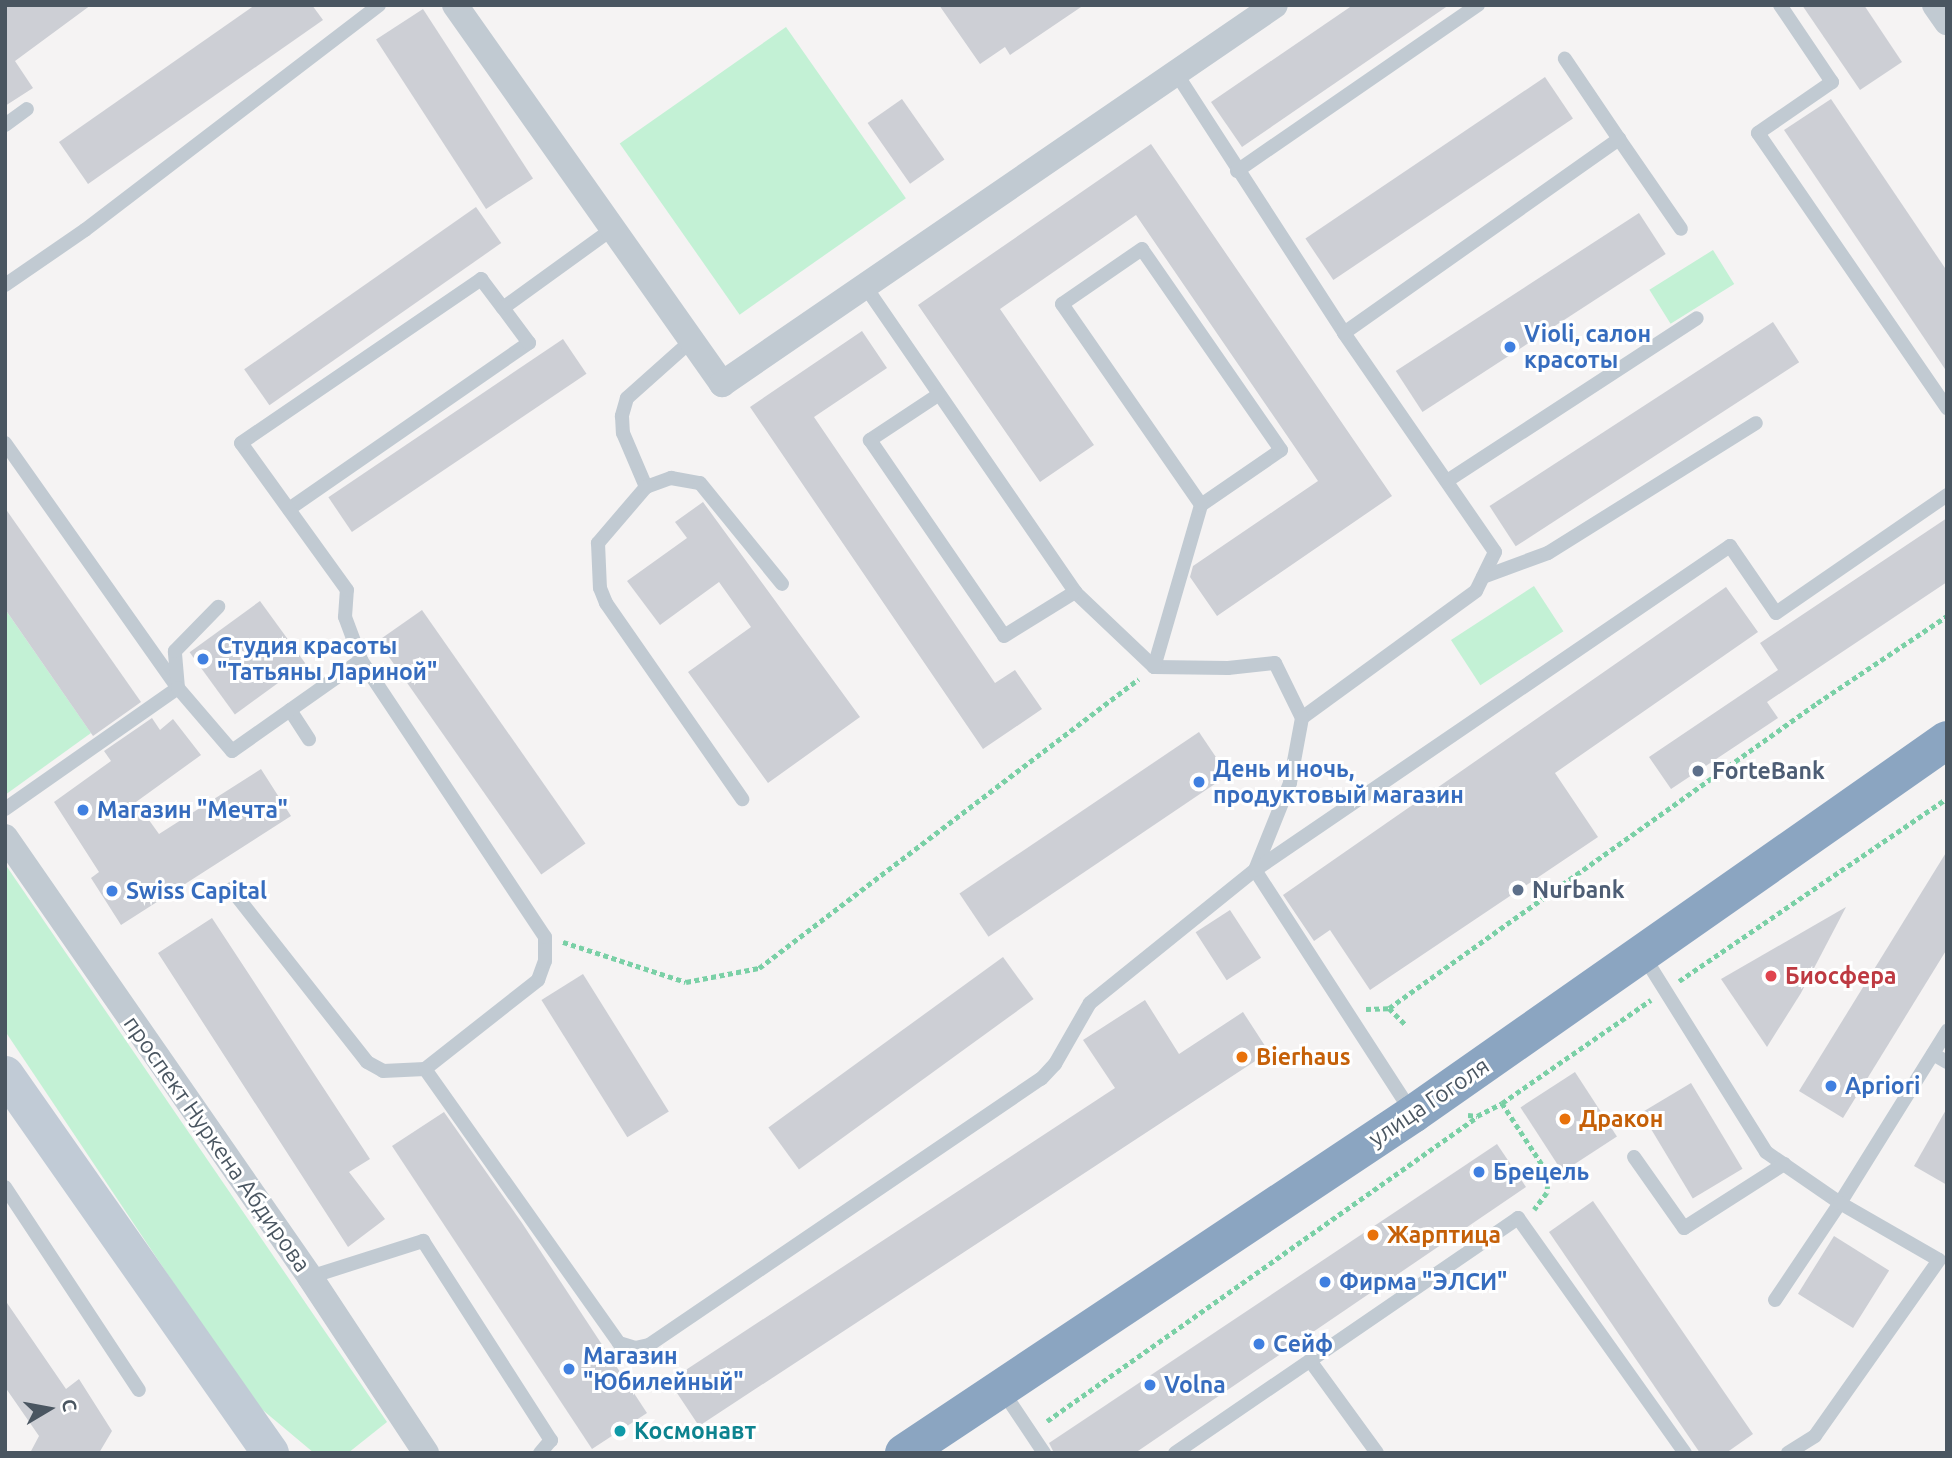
<!DOCTYPE html>
<html>
<head>
<meta charset="utf-8">
<style>
	body { margin:0 }
	#map { position:relative; width:1952px; height:1458px; overflow:hidden; background:#f5f3f3; font-family:Ubuntu,sans-serif }
	div>[style] { position:absolute }
	[style*='--x'] { left:calc(var(--x)*1px); top:calc(var(--y)*1px); width:calc(var(--w)*1px); rotate:calc(var(--a)*1deg) }
	.green>* { inset:0; background:#c3f1d5; transform-origin:0 0 }
	.building>* { inset:0; background:#cdcfd5; transform-origin:0 0 }
	.path>* { height:4.5px; margin-top:-2.25px; transform-origin:0; background:repeating-linear-gradient(90deg,#7ad0a6 0 5px,transparent 0 8.5px) }
	.lane>* { height:14px; margin:-7px; padding:0 7px; transform-origin:7px; border-radius:7px; background:#c1cad2 }
	.street>* { height:26px; margin:-13px; padding:0 13px; transform-origin:13px; border-radius:13px; background:#c1cad2 }
	.secondary>* { height:37px; margin:-18.5px; padding:0 18.5px; transform-origin:18.5px; border-radius:18.5px; background:#c1cbd6 }
	.highway>* { height:38px; margin:-19px; padding:0 19px; transform-origin:19px; border-radius:19px; background:#8ba5c1 }
	.dots>* { width:19px; height:19px; translate:-50% -50%; box-sizing:border-box; border:4px solid #fff; border-radius:50% }
	span { translate:-50% -50%; white-space:nowrap; text-align:center; line-height:1.15; -webkit-text-stroke:6px #fff; paint-order:stroke }
	.shop-label { font-size:23px; color:#366cbe; font-weight:700 }
	.left { translate:0 -50%; text-align:left }
	.service-label { font-size:23px; color:#4e5e75; font-weight:700 }
	.health-label { font-size:23px; color:#be3a42; font-weight:700 }
	.food-label { font-size:23px; color:#c56008; font-weight:700 }
	.street-label { font-size:23px; color:#4a5661 }
	.culture-label { font-size:23px; color:#0d838f; font-weight:700 }
	.frame { position:absolute; inset:0; border:7px solid #4a5661; pointer-events:none }
	.north { position:absolute; left:14px; top:1374px; width:70px; height:70px; -webkit-text-stroke:5px #fff; paint-order:stroke; rotate:80deg; font-size:19px; font-weight:700; line-height:28px; text-align:center; color:#4a5661 }
	.north::after { content:''; display:block; margin:auto; width:24px; height:32px; background:#4a5661; clip-path:polygon(50% 0,100% 100%,50% 72%,0 100%) }
</style>
</head>
<body>
<div id="map">
	<div class="green">
		<div style="left:786px;top:27px;width:209px;height:203px;rotate:55deg"></div>
		<div style="left:1713px;top:250px;width:40px;height:75px;rotate:58deg"></div>
		<div style="left:1534px;top:586px;width:54px;height:99px;rotate:57deg"></div>
		<div style="clip-path:polygon(5px 609px,91px 733px,5px 795px)"></div>
		<div style="clip-path:polygon(5px 864px,387px 1422px,348px 1453px,314px 1453px,253px 1402px,5px 1031px)"></div>
	</div>
	<div class="building">
		<div style="clip-path:polygon(5px 5px,91px 5px,15px 61px,33px 88px,5px 106px)"></div>
		<div style="clip-path:polygon(255px 5px,312px 5px,323px 20px,88px 184px,59px 142px)"></div>
		<div style="clip-path:polygon(939px 5px,1084px 5px,1010px 55px,1005px 47px,980px 64px)"></div>
		<div style="clip-path:polygon(1353px 5px,1449px 5px,1242px 147px,1211px 102px)"></div>
		<div style="clip-path:polygon(1802px 5px,1864px 5px,1902px 62px,1860px 90px)"></div>
		<div style="left:423px;top:9px;width:202px;height:56px;rotate:57deg"></div>
		<div style="left:1545px;top:77px;width:50px;height:289px;rotate:56deg"></div>
		<div style="left:902px;top:99px;width:74px;height:42px;rotate:55deg"></div>
		<div style="clip-path:polygon(1831px 99px,1947px 271px,1947px 372px,1784px 130px)"></div>
		<div style="clip-path:polygon(1151px 144px,1392px 496px,1217px 616px,1190px 577px,1193px 566px,1318px 481px,1136px 215px,1000px 309px,1094px 445px,1040px 482px,918px 305px)"></div>
		<div style="left:476px;top:207px;width:44px;height:283px;rotate:55deg"></div>
		<div style="left:1639px;top:213px;width:49px;height:290px;rotate:57deg"></div>
		<div style="left:1773px;top:322px;width:48px;height:338px;rotate:57deg"></div>
		<div style="clip-path:polygon(862px 331px,887px 368px,814px 417px,995px 683px,1015px 670px,1042px 709px,983px 749px,750px 407px)"></div>
		<div style="left:563px;top:339px;width:42px;height:283px;rotate:56deg"></div>
		<div style="clip-path:polygon(703px 502px,860px 717px,768px 783px,688px 672px,751px 627px,719px 582px,660px 625px,627px 581px,687px 538px,675px 522px)"></div>
		<div style="clip-path:polygon(5px 508px,141px 702px,93px 736px,5px 609px)"></div>
		<div style="clip-path:polygon(1947px 518px,1947px 582px,1767px 702px,1778px 718px,1671px 789px,1649px 757px,1778px 670px,1760px 643px)"></div>
		<div style="clip-path:polygon(1726px 587px,1758px 632px,1555px 773px,1598px 837px,1370px 990px,1330px 930px,1314px 941px,1283px 895px)"></div>
		<div style="left:260px;top:601px;width:77px;height:87px;rotate:54deg"></div>
		<div style="left:422px;top:610px;width:285px;height:54px;rotate:55deg"></div>
		<div style="clip-path:polygon(152px 718px,160px 730px,173px 719px,201px 755px,136px 802px,159px 834px,261px 769px,291px 816px,121px 925px,91px 878px,99px 872px,54px 802px,111px 761px,104px 751px)"></div>
		<div style="left:1199px;top:732px;width:52px;height:289px;rotate:56deg"></div>
		<div style="clip-path:polygon(1947px 851px,1947px 949px,1843px 1118px,1799px 1091px)"></div>
		<div style="clip-path:polygon(1846px 907px,1801px 993px,1767px 1047px,1721px 979px)"></div>
		<div style="left:1230px;top:910px;width:57px;height:41px;rotate:57deg"></div>
		<div style="clip-path:polygon(212px 918px,370px 1159px,349px 1172px,385px 1219px,348px 1247px,158px 953px)"></div>
		<div style="left:1003px;top:957px;width:52px;height:290px;rotate:54deg"></div>
		<div style="left:583px;top:974px;width:162px;height:49px;rotate:58deg"></div>
		<div style="clip-path:polygon(1145px 1000px,1179px 1054px,1243px 1012px,1269px 1052px,699px 1426px,669px 1381px,1115px 1088px,1083px 1040px)"></div>
		<div style="left:1575px;top:1072px;width:77px;height:65px;rotate:57deg"></div>
		<div style="left:1691px;top:1083px;width:100px;height:58px;rotate:59deg"></div>
		<div style="clip-path:polygon(1947px 1108px,1947px 1185px,1914px 1166px)"></div>
		<div style="clip-path:polygon(444px 1112px,522px 1223px,647px 1413px,592px 1449px,392px 1146px)"></div>
		<div style="clip-path:polygon(1497px 1144px,1526px 1187px,1135px 1453px,1054px 1453px,1049px 1443px)"></div>
		<div style="clip-path:polygon(1593px 1201px,1753px 1434px,1726px 1453px,1700px 1453px,1549px 1232px)"></div>
		<div style="left:1834px;top:1236px;width:65px;height:68px;rotate:32deg"></div>
		<div style="clip-path:polygon(5px 1300px,66px 1389px,79px 1379px,112px 1431px,99px 1453px,30px 1453px,39px 1436px,5px 1387px)"></div>
	</div>
	<div class="path">
		<div style="--x:563;--y:942;--w:129;--a:18"></div>
		<div style="--x:686;--y:982;--w:74;--a:-10.9"></div>
		<div style="--x:759;--y:968;--w:477;--a:-37.3"></div>
		<div style="--x:1679;--y:981;--w:325;--a:-34.3"></div>
		<div style="--x:1389;--y:1008;--w:526;--a:-35.47"></div>
		<div style="--x:1817;--y:703;--w:156;--a:-33.8"></div>
		<div style="--x:1366;--y:1009;--w:23;--a:-2"></div>
		<div style="--x:1389;--y:1008;--w:24;--a:45"></div>
		<div style="--x:1502;--y:1103;--w:75;--a:56.9"></div>
		<div style="--x:1543;--y:1166;--w:19;--a:74"></div>
		<div style="--x:1548;--y:1184;--w:9;--a:96"></div>
		<div style="--x:1547;--y:1193;--w:21;--a:127"></div>
		<div style="--x:1468;--y:1115;--w:9;--a:6"></div>
		<div style="--x:1477;--y:1116;--w:28;--a:-27"></div>
		<div style="--x:1502;--y:1103;--w:181;--a:-34.7"></div>
		<div style="--x:1047;--y:1421;--w:527;--a:-35.26"></div>
	</div>
	<div class="lane">
		<div style="--x:1780;--y:5;--w:93;--a:56"></div>
		<div style="--x:1832;--y:82;--w:90;--a:145.4"></div>
		<div style="--x:1758;--y:133;--w:334;--a:55.5"></div>
		<div style="--x:1176;--y:73;--w:310;--a:57.1"></div>
		<div style="--x:1344;--y:333;--w:266;--a:55.4"></div>
		<div style="--x:1495;--y:552;--w:43;--a:116"></div>
		<div style="--x:1476;--y:591;--w:215;--a:143.9"></div>
		<div style="--x:5;--y:125;--w:27;--a:-36"></div>
		<div style="--x:1619;--y:139;--w:109;--a:55.4"></div>
		<div style="--x:1237;--y:171;--w:293;--a:-34.6"></div>
		<div style="--x:5;--y:285;--w:97;--a:-34.5"></div>
		<div style="--x:85;--y:230;--w:370;--a:-37.4"></div>
		<div style="--x:865;--y:286;--w:371;--a:55.5"></div>
		<div style="--x:1075;--y:592;--w:109;--a:43.5"></div>
		<div style="--x:1154;--y:667;--w:74;--a:0.8"></div>
		<div style="--x:1228;--y:668;--w:47;--a:-6.1"></div>
		<div style="--x:1275;--y:663;--w:61;--a:63.9"></div>
		<div style="--x:1302;--y:718;--w:66;--a:100.5"></div>
		<div style="--x:1290;--y:783;--w:94;--a:111.9"></div>
		<div style="--x:1255;--y:870;--w:289;--a:57.1"></div>
		<div style="--x:1344;--y:333;--w:337;--a:-35.2"></div>
		<div style="--x:1619;--y:139;--w:97;--a:-124"></div>
		<div style="--x:691;--y:341;--w:86;--a:138.3"></div>
		<div style="--x:627;--y:398;--w:19;--a:106"></div>
		<div style="--x:622;--y:416;--w:17;--a:87"></div>
		<div style="--x:623;--y:433;--w:59;--a:66.9"></div>
		<div style="--x:646;--y:487;--w:27;--a:-20"></div>
		<div style="--x:671;--y:478;--w:29;--a:10"></div>
		<div style="--x:700;--y:483;--w:130;--a:50.9"></div>
		<div style="--x:938;--y:395;--w:82;--a:146.5"></div>
		<div style="--x:870;--y:440;--w:237;--a:55.6"></div>
		<div style="--x:1004;--y:636;--w:84;--a:-31.8"></div>
		<div style="--x:5;--y:443;--w:300;--a:54.8"></div>
		<div style="--x:178;--y:688;--w:37;--a:-95"></div>
		<div style="--x:175;--y:651;--w:62;--a:-45.7"></div>
		<div style="--x:1447;--y:481;--w:298;--a:-33.1"></div>
		<div style="--x:646;--y:487;--w:74;--a:130.6"></div>
		<div style="--x:598;--y:543;--w:45;--a:87.5"></div>
		<div style="--x:600;--y:588;--w:16;--a:68"></div>
		<div style="--x:606;--y:603;--w:239;--a:55.2"></div>
		<div style="--x:289;--y:509;--w:292;--a:-34.7"></div>
		<div style="--x:529;--y:343;--w:44;--a:-126.6"></div>
		<div style="--x:1483;--y:577;--w:69;--a:-20.3"></div>
		<div style="--x:1548;--y:553;--w:245;--a:-32"></div>
		<div style="--x:1154;--y:667;--w:169;--a:-73.8"></div>
		<div style="--x:1201;--y:505;--w:97;--a:-34.5"></div>
		<div style="--x:1281;--y:450;--w:244;--a:-124.7"></div>
		<div style="--x:1142;--y:249;--w:97;--a:145.5"></div>
		<div style="--x:1062;--y:304;--w:244;--a:55.3"></div>
		<div style="--x:290;--y:710;--w:35;--a:57"></div>
		<div style="--x:5;--y:809;--w:211;--a:-35"></div>
		<div style="--x:178;--y:688;--w:83;--a:49.4"></div>
		<div style="--x:232;--y:751;--w:158;--a:-35.2"></div>
		<div style="--x:361;--y:660;--w:46;--a:-110.4"></div>
		<div style="--x:345;--y:617;--w:27;--a:-86"></div>
		<div style="--x:347;--y:590;--w:181;--a:-125.8"></div>
		<div style="--x:241;--y:443;--w:291;--a:-34.3"></div>
		<div style="--x:481;--y:279;--w:36;--a:53"></div>
		<div style="--x:503;--y:308;--w:135;--a:-35.9"></div>
		<div style="--x:231;--y:889;--w:220;--a:51.8"></div>
		<div style="--x:367;--y:1062;--w:18;--a:29"></div>
		<div style="--x:383;--y:1071;--w:42;--a:-2.7"></div>
		<div style="--x:425;--y:1069;--w:144;--a:-38.2"></div>
		<div style="--x:538;--y:980;--w:20;--a:-70"></div>
		<div style="--x:545;--y:961;--w:24;--a:-90"></div>
		<div style="--x:545;--y:937;--w:333;--a:-123.6"></div>
		<div style="--x:1643;--y:955;--w:232;--a:58"></div>
		<div style="--x:1766;--y:1152;--w:90;--a:34.6"></div>
		<div style="--x:1840;--y:1203;--w:203;--a:-58.1"></div>
		<div style="--x:1933;--y:1054;--w:16;--a:30"></div>
		<div style="--x:425;--y:1069;--w:336;--a:54.7"></div>
		<div style="--x:619;--y:1343;--w:17;--a:17"></div>
		<div style="--x:635;--y:1348;--w:14;--a:-12"></div>
		<div style="--x:649;--y:1345;--w:474;--a:-34.2"></div>
		<div style="--x:1041;--y:1079;--w:21;--a:-47"></div>
		<div style="--x:1055;--y:1064;--w:70;--a:-60.2"></div>
		<div style="--x:1090;--y:1003;--w:212;--a:-38.9"></div>
		<div style="--x:1255;--y:870;--w:575;--a:-34.3"></div>
		<div style="--x:1730;--y:546;--w:81;--a:55.5"></div>
		<div style="--x:1776;--y:613;--w:208;--a:-34.6"></div>
		<div style="--x:1634;--y:1157;--w:87;--a:54.8"></div>
		<div style="--x:1684;--y:1228;--w:119;--a:-32.6"></div>
		<div style="--x:5;--y:1187;--w:243;--a:56.6"></div>
		<div style="--x:310;--y:1277;--w:119;--a:-17.7"></div>
		<div style="--x:423;--y:1241;--w:237;--a:57.3"></div>
		<div style="--x:551;--y:1440;--w:17;--a:130"></div>
		<div style="--x:1775;--y:1300;--w:117;--a:-56.2"></div>
		<div style="--x:1840;--y:1203;--w:114;--a:29.9"></div>
		<div style="--x:1939;--y:1260;--w:215;--a:125.2"></div>
		<div style="--x:1815;--y:1436;--w:32;--a:148"></div>
		<div style="--x:1311;--y:1362;--w:112;--a:54"></div>
		<div style="--x:1002;--y:1390;--w:76;--a:56.3"></div>
		<div style="--x:1175;--y:1453;--w:416;--a:-34.4"></div>
		<div style="--x:1518;--y:1218;--w:288;--a:54.6"></div>
	</div>
	<div class="street">
		<div style="--x:455;--y:5;--w:464;--a:54.8"></div>
		<div style="--x:722;--y:384;--w:670;--a:-34.42"></div>
		<div style="--x:1935;--y:5;--w:21;--a:55"></div>
		<div style="--x:5;--y:837;--w:535;--a:55.27"></div>
		<div style="--x:310;--y:1277;--w:211;--a:56.6"></div>
	</div>
	<div class="secondary">
		<div style="--x:5;--y:1074;--w:462;--a:55"></div>
	</div>
	<div class="highway">
		<div style="--x:904;--y:1453;--w:612;--a:-33.66"></div>
		<div style="--x:1413;--y:1114;--w:652;--a:-35.01"></div>
	</div>
	<div class="dots">
		<div style="left:1510px;top:347px;background:#3f7fe0"></div>
		<div style="left:203px;top:659px;background:#3f7fe0"></div>
		<div style="left:1698px;top:771px;background:#5c6f8a"></div>
		<div style="left:1199px;top:782px;background:#3f7fe0"></div>
		<div style="left:83px;top:810px;background:#3f7fe0"></div>
		<div style="left:1518px;top:890px;background:#5c6f8a"></div>
		<div style="left:112px;top:891px;background:#3f7fe0"></div>
		<div style="left:1771px;top:976px;background:#e0444e"></div>
		<div style="left:1242px;top:1057px;background:#e8710a"></div>
		<div style="left:1831px;top:1086px;background:#3f7fe0"></div>
		<div style="left:1565px;top:1119px;background:#e8710a"></div>
		<div style="left:1479px;top:1172px;background:#3f7fe0"></div>
		<div style="left:1373px;top:1235px;background:#e8710a"></div>
		<div style="left:1325px;top:1282px;background:#3f7fe0"></div>
		<div style="left:1259px;top:1344px;background:#3f7fe0"></div>
		<div style="left:569px;top:1369px;background:#3f7fe0"></div>
		<div style="left:1150px;top:1385px;background:#3f7fe0"></div>
		<div style="left:620px;top:1431px;background:#0f9aa8"></div>
	</div>
	<div class="shop-label">
		<span class="left" style="left:1524px;top:347px">Violi, салон<br>красоты</span>
		<span class="left" style="left:217px;top:659px">Студия красоты<br>"Татьяны Лариной"</span>
		<span class="left" style="left:1213px;top:782px">День и ночь,<br>продуктовый магазин</span>
		<span class="left" style="left:97px;top:810px">Магазин "Мечта"</span>
		<span class="left" style="left:126px;top:891px">Swiss Capital</span>
		<span class="left" style="left:1845px;top:1086px">Apriori</span>
		<span class="left" style="left:1493px;top:1172px">Брецель</span>
		<span class="left" style="left:1339px;top:1282px">Фирма "ЭЛСИ"</span>
		<span class="left" style="left:1273px;top:1344px">Сейф</span>
		<span class="left" style="left:583px;top:1369px">Магазин<br>"Юбилейный"</span>
		<span class="left" style="left:1164px;top:1385px">Volna</span>
	</div>
	<div class="service-label">
		<span class="left" style="left:1712px;top:771px">ForteBank</span>
		<span class="left" style="left:1532px;top:890px">Nurbank</span>
	</div>
	<div class="health-label">
		<span class="left" style="left:1785px;top:976px">Биосфера</span>
	</div>
	<div class="food-label">
		<span class="left" style="left:1256px;top:1057px">Bierhaus</span>
		<span class="left" style="left:1579px;top:1119px">Дракон</span>
		<span class="left" style="left:1387px;top:1235px">Жарптица</span>
	</div>
	<div class="street-label">
		<span style="left:1429px;top:1102px;rotate:-34deg">улица Гоголя</span>
		<span style="left:217px;top:1144px;rotate:55deg">проспект Нуркена Абдирова</span>
	</div>
	<div class="culture-label">
		<span class="left" style="left:634px;top:1431px">Космонавт</span>
	</div>
	<div class="frame"></div>
	<div class="north">С</div>
</div>
</body>
</html>
